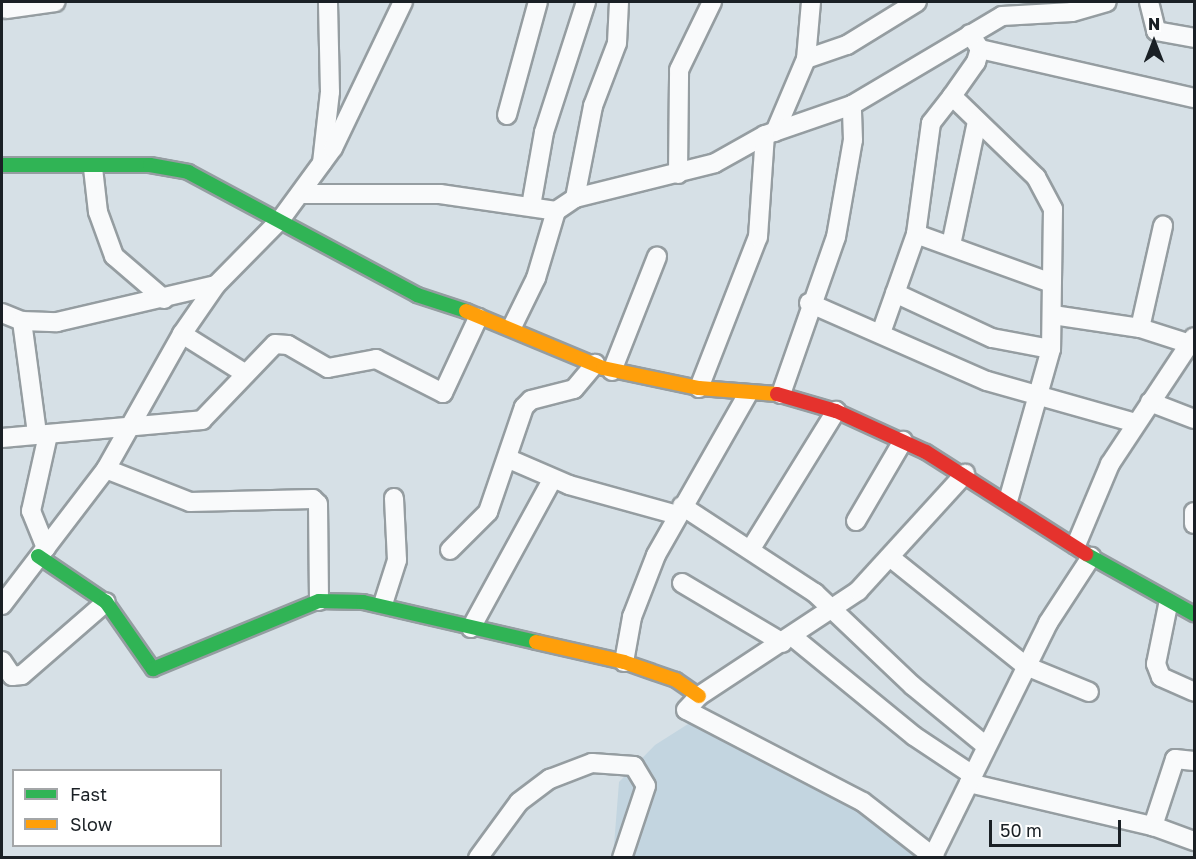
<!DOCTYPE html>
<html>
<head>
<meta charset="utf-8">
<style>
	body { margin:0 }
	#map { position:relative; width:1196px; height:859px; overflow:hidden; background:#d6e0e6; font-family:"Golos Text",sans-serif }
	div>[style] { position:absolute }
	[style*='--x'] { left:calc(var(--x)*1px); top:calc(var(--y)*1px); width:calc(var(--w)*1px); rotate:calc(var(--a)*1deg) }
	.built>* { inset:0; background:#c3d5e0 }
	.roads { filter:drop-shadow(2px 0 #959da1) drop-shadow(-2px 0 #959da1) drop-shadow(0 2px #959da1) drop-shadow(0 -2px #959da1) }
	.street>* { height:18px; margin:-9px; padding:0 9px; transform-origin:9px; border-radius:9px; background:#f9fafb }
	.fast>* { height:14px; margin:-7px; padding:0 7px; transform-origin:7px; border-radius:7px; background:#30b455 }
	.slow>* { height:14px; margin:-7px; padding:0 7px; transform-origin:7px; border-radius:7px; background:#ff9f0a }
	.jam>* { height:14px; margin:-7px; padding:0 7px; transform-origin:7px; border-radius:7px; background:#e5322d }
	span { translate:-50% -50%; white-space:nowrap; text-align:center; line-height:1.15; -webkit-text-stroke:4.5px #fff; paint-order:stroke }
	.frame { position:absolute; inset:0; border:3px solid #1a2025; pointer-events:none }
	.legend { position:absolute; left:12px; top:769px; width:210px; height:78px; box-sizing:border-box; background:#fff; border:2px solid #a3a6a8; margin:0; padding:8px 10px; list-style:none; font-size:18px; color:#1a2025 }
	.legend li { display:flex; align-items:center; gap:12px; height:30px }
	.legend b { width:30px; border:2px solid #a3a6a8 }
	.north { position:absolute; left:1124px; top:12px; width:60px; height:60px; -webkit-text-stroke:4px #fff; paint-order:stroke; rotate:0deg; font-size:16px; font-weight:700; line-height:24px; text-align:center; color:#1a2025 }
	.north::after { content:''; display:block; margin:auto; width:21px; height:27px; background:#1a2025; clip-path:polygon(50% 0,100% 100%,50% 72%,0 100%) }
	.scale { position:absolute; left:989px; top:820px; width:132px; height:27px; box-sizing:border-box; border:3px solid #1a2025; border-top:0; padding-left:8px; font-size:18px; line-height:21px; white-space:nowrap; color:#1a2025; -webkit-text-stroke:4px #fff; paint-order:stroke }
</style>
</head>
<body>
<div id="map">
	<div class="built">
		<div style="clip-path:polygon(696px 719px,859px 800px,925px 858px,613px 858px,619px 782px,655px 745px)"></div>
	</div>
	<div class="roads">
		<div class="street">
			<div style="--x:1149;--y:2;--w:30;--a:76"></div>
			<div style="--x:1156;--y:31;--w:39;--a:10"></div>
			<div style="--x:6;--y:9;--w:50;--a:-8"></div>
			<div style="--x:970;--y:34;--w:18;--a:56"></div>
			<div style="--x:980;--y:49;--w:14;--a:107"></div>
			<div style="--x:976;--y:62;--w:42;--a:125.2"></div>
			<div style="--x:952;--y:96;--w:117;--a:44"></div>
			<div style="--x:1036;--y:177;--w:36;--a:62"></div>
			<div style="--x:1053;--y:209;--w:140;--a:90.8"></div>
			<div style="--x:1051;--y:349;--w:158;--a:105.8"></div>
			<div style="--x:980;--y:49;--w:220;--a:12.9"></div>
			<div style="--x:806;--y:59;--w:43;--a:-18.9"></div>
			<div style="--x:847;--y:45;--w:82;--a:-31.6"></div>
			<div style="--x:507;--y:115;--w:117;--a:-74.7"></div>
			<div style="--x:775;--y:132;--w:79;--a:-67"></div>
			<div style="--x:806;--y:59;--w:57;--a:-85"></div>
			<div style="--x:322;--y:163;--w:71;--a:-83.6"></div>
			<div style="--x:330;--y:92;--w:90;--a:-91.3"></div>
			<div style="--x:93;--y:168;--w:44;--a:83.5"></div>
			<div style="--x:98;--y:212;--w:47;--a:70"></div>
			<div style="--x:114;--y:256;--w:66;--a:40.7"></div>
			<div style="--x:678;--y:174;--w:104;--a:-89.4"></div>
			<div style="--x:679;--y:70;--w:76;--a:-64.1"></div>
			<div style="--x:300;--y:194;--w:140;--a:0"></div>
			<div style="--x:440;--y:194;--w:117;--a:8.3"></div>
			<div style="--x:575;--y:198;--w:94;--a:-78.9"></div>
			<div style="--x:593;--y:106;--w:67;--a:-69.1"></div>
			<div style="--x:617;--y:43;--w:41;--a:-87.2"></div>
			<div style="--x:531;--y:206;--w:75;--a:-80"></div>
			<div style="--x:544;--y:132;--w:137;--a:-72.1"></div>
			<div style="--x:916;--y:234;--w:144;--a:19.9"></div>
			<div style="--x:951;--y:245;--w:126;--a:-78.1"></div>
			<div style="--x:895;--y:293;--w:107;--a:24.9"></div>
			<div style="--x:992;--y:338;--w:60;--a:10.6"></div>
			<div style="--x:809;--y:303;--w:194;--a:23.7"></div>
			<div style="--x:987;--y:381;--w:154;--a:15.8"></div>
			<div style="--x:2;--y:313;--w:22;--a:22"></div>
			<div style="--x:22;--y:321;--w:35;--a:2"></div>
			<div style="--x:57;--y:322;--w:163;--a:-13.1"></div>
			<div style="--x:1053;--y:315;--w:88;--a:8.5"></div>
			<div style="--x:1140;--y:328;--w:52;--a:17.7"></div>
			<div style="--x:22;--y:321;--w:114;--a:82.4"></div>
			<div style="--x:512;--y:327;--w:55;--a:-63.9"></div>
			<div style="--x:536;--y:278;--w:70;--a:-73.4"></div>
			<div style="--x:556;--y:211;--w:23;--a:-34"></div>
			<div style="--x:575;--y:198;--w:144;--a:-14"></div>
			<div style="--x:715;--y:163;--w:57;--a:-29.2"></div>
			<div style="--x:765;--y:135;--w:92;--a:-19"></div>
			<div style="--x:852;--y:105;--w:174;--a:-30.7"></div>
			<div style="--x:1002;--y:16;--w:70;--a:-3.3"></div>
			<div style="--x:1072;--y:12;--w:36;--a:-16"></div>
			<div style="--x:1140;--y:328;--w:105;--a:-77.3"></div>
			<div style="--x:881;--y:333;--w:105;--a:-70.5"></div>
			<div style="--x:916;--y:234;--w:112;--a:-82.3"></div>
			<div style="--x:931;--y:123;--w:34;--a:-52"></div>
			<div style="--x:182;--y:334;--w:75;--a:32"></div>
			<div style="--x:612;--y:371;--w:123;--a:-68.5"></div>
			<div style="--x:699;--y:388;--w:162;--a:-68.7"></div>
			<div style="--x:758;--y:237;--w:102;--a:-86.1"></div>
			<div style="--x:781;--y:394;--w:166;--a:-70.7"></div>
			<div style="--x:836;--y:237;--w:98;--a:-80.1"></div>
			<div style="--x:853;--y:140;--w:35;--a:-92"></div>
			<div style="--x:1150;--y:402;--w:47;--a:21.1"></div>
			<div style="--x:2;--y:438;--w:201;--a:-5.1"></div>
			<div style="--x:202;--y:420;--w:105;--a:-46.2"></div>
			<div style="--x:275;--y:344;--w:13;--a:4"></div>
			<div style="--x:288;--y:345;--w:46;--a:29.9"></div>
			<div style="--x:328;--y:368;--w:49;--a:-10.6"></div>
			<div style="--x:376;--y:359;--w:75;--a:26.9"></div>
			<div style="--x:443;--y:393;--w:83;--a:-65"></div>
			<div style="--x:509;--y:459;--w:65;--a:23.4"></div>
			<div style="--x:569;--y:485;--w:112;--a:15.5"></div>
			<div style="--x:106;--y:469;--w:90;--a:21.4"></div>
			<div style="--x:190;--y:502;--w:123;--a:-1.4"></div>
			<div style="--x:313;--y:499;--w:7;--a:45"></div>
			<div style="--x:318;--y:504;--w:97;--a:89.4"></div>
			<div style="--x:682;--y:506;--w:159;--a:33.2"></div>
			<div style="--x:815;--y:593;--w:135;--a:43.5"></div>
			<div style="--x:913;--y:686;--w:94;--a:39.4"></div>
			<div style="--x:1194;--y:512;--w:12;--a:90"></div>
			<div style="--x:856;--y:521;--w:93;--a:-59.6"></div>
			<div style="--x:1076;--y:545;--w:88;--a:-67.2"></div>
			<div style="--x:1110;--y:464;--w:152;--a:-56.5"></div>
			<div style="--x:752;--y:547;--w:160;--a:-58.3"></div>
			<div style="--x:46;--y:548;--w:40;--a:-112"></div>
			<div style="--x:31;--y:511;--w:78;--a:-77.4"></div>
			<div style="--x:450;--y:550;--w:54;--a:-45"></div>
			<div style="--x:488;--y:512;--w:111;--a:-71.1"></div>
			<div style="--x:524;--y:407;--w:10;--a:-45"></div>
			<div style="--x:531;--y:400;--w:44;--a:-14.3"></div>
			<div style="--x:574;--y:389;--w:33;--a:-50"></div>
			<div style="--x:891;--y:558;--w:173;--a:38.7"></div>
			<div style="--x:1026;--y:666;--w:68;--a:22.4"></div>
			<div style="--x:682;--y:583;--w:117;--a:30.7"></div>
			<div style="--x:383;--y:604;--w:46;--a:-72.3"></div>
			<div style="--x:397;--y:560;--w:62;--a:-92.8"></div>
			<div style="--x:2;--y:605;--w:171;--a:-52.6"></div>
			<div style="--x:106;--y:469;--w:155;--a:-60.6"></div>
			<div style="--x:182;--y:334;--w:60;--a:-55.2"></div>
			<div style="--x:216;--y:285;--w:93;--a:-45.4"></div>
			<div style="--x:281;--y:219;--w:88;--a:-53.8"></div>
			<div style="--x:333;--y:148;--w:162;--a:-64.4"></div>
			<div style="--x:1168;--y:605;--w:60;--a:101.5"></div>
			<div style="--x:1156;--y:664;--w:14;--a:69"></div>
			<div style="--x:1161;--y:677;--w:36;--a:24"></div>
			<div style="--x:471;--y:628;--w:169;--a:-61.3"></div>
			<div style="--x:793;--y:637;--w:156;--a:39.3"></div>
			<div style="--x:914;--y:736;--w:69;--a:33.7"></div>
			<div style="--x:2;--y:661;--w:18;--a:56"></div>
			<div style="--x:12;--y:676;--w:10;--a:-6"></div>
			<div style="--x:22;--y:675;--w:111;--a:-41"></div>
			<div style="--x:624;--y:662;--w:46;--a:-79.9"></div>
			<div style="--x:632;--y:617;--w:66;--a:-68.8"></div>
			<div style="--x:656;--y:555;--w:185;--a:-60.3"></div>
			<div style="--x:1194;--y:761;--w:19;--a:-174"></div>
			<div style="--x:1175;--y:759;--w:71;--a:108.2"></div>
			<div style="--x:1153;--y:826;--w:44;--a:20.1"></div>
			<div style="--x:969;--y:783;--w:189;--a:13.2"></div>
			<div style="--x:478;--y:858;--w:69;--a:-53.8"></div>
			<div style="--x:519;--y:802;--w:39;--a:-37"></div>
			<div style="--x:550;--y:779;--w:45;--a:-20.9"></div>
			<div style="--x:592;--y:763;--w:42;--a:4.1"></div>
			<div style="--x:634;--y:766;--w:23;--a:59"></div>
			<div style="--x:646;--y:786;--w:76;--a:108.4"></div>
			<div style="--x:932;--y:858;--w:262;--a:-63.7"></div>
			<div style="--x:1048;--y:623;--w:79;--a:-56.9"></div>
			<div style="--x:935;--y:858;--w:91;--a:-142.1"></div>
			<div style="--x:863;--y:802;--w:199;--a:-152.5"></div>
			<div style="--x:686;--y:710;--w:19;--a:-47"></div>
			<div style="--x:699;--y:696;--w:191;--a:-33.4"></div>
			<div style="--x:858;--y:591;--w:159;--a:-47.6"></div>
		</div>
		<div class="fast">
			<div style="--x:2;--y:165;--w:148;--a:0"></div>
			<div style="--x:150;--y:165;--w:39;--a:10"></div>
			<div style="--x:188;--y:172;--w:260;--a:28.2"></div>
			<div style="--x:417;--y:295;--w:52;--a:18.1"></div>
			<div style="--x:1086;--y:554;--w:124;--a:29.1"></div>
			<div style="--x:38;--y:556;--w:82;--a:34.1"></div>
			<div style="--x:106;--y:602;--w:82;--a:55"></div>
			<div style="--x:153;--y:669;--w:179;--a:-22.3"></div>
			<div style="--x:319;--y:601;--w:44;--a:1.3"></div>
			<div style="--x:363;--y:602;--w:178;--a:13"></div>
		</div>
		<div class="slow">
			<div style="--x:466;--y:311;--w:148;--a:22.6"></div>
			<div style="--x:603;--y:368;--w:98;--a:11.8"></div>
			<div style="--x:699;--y:388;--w:78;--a:4.4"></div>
			<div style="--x:536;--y:642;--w:90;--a:12.8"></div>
			<div style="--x:624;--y:662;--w:55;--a:19.1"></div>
			<div style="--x:676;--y:680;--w:28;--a:35"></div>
		</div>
		<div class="jam">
			<div style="--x:777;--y:394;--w:61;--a:16.1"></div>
			<div style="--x:836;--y:411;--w:99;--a:24.5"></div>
			<div style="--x:926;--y:452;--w:190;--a:32.5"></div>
		</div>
	</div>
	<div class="frame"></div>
	<ul class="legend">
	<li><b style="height:8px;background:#30b455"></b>Fast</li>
	<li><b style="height:8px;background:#ff9f0a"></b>Slow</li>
	</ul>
	<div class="north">N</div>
	<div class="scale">50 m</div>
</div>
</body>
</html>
